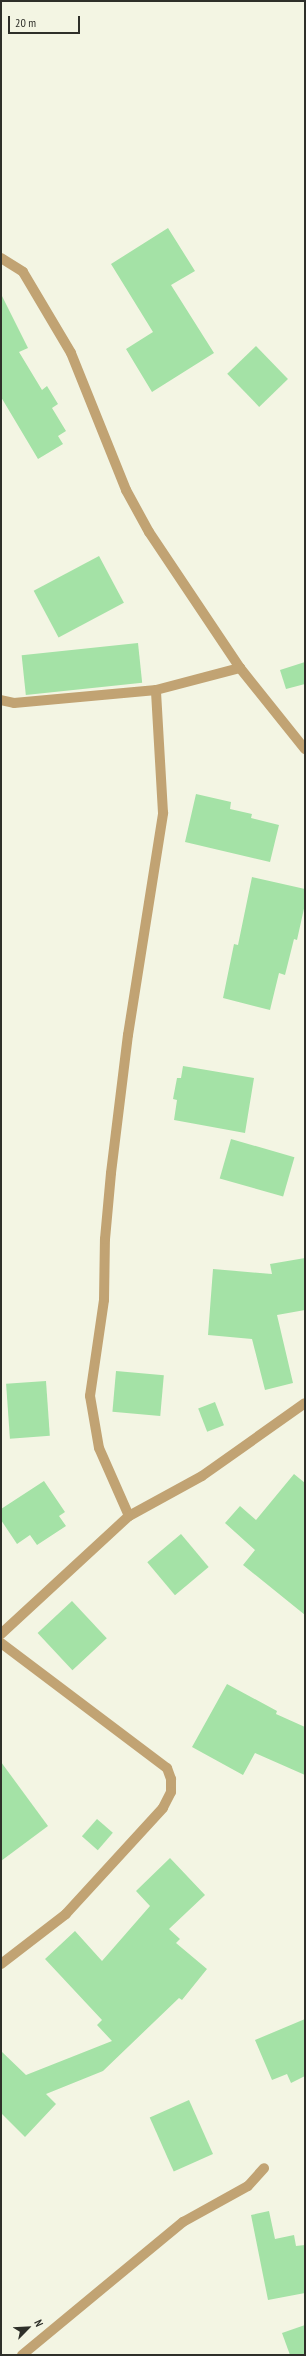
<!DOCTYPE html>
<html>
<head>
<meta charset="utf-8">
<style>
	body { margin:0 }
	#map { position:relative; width:306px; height:2356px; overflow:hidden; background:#f3f5e3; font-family:"PT Sans Narrow",sans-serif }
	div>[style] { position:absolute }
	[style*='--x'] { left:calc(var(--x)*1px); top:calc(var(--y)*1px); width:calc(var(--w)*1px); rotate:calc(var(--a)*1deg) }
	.building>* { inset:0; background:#a4e2a6; transform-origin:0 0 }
	.minor>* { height:10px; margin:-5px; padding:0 5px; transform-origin:5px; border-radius:5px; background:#c1a373 }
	span { translate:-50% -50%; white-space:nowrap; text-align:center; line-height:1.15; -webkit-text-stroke:3.5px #f3f5e3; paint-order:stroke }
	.frame { position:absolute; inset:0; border:2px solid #2e2f29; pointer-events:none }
	.north { position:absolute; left:8px; top:2308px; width:40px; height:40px; -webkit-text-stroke:3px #f3f5e3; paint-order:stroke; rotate:66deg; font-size:11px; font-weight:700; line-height:16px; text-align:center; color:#2e2f29 }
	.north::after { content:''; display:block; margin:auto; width:14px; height:18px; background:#2e2f29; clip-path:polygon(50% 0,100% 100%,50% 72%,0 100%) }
	.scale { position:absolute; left:8px; top:16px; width:72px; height:18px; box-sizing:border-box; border:2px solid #2e2f29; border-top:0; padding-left:5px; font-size:12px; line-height:14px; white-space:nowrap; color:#2e2f29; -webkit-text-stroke:3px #f3f5e3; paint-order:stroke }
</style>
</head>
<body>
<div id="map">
	<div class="building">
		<div style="clip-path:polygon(168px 228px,195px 271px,171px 285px,214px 353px,152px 392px,126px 349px,153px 332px,111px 264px)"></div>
		<div style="clip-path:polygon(1px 294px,28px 348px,19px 352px,42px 390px,47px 386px,58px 404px,52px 408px,66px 431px,58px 436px,63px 444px,38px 459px,1px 397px)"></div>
		<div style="left:256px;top:346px;width:46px;height:40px;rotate:46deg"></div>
		<div style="left:99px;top:556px;width:53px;height:74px;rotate:62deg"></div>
		<div style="left:138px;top:643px;width:40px;height:117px;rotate:84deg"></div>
		<div style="clip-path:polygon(305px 662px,305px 684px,286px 689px,280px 670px)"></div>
		<div style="clip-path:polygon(196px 794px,231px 802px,230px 809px,252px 814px,251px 818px,279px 825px,270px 862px,185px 842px)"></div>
		<div style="clip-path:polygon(252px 877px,305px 889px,305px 904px,297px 940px,294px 939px,285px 975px,279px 973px,270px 1010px,223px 998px,234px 944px,238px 945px)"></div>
		<div style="clip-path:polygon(183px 1066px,254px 1078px,245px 1133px,174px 1120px,177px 1100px,173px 1099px,177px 1078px,181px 1078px)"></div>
		<div style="left:231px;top:1139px;width:66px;height:41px;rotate:16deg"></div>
		<div style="clip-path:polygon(305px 1258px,305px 1310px,277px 1315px,293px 1383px,265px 1390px,252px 1339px,208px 1335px,213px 1269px,272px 1274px,270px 1264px)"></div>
		<div style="left:116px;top:1371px;width:48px;height:41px;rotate:5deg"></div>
		<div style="left:46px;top:1381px;width:55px;height:40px;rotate:86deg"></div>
		<div style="left:215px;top:1402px;width:25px;height:18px;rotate:69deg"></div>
		<div style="clip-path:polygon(294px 1474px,305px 1483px,305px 1615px,243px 1565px,255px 1550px,225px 1523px,240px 1506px,256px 1520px)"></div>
		<div style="clip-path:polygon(44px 1481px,65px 1512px,59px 1516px,66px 1526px,37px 1545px,30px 1535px,17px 1544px,1px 1520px,1px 1509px)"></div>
		<div style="left:181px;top:1534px;width:43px;height:44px;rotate:50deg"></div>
		<div style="left:72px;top:1601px;width:51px;height:47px;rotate:47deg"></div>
		<div style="clip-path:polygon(227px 1684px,277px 1711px,276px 1714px,305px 1727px,305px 1775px,255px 1753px,243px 1775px,192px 1747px)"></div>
		<div style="clip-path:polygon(1px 1762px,48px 1826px,1px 1861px)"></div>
		<div style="left:97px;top:1819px;width:21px;height:23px;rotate:41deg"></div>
		<div style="clip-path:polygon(170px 1858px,205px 1895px,169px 1929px,180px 1939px,176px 1943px,207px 1969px,182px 2000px,179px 1998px,103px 2071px,46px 2094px,56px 2104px,25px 2137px,1px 2113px,1px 2051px,26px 2075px,112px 2041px,97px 2025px,102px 2020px,45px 1959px,75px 1931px,102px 1961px,150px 1906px,136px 1891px)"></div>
		<div style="clip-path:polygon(305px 2019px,305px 2076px,291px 2083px,287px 2074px,272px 2080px,255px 2040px)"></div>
		<div style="left:189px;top:2100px;width:59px;height:43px;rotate:66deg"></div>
		<div style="clip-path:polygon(269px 2211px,275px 2239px,294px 2235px,296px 2246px,305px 2245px,305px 2293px,268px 2300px,251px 2215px)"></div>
		<div style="clip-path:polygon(305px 2325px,305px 2355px,290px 2355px,282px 2333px)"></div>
	</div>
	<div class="minor">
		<div style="--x:1;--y:258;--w:26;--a:32"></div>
		<div style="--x:23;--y:272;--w:94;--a:59.3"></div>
		<div style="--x:71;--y:353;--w:148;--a:68.1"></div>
		<div style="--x:126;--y:490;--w:48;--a:61.3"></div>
		<div style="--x:149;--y:532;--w:164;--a:56.2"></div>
		<div style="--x:240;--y:668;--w:104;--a:51.3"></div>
		<div style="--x:1;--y:700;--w:13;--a:13"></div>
		<div style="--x:14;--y:703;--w:143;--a:-5.2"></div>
		<div style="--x:156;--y:690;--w:87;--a:-14.7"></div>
		<div style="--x:129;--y:1516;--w:74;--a:-113.8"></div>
		<div style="--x:99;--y:1448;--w:53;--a:-99.8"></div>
		<div style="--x:90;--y:1396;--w:97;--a:-81.7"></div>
		<div style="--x:104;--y:1300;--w:61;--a:-89.1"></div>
		<div style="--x:105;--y:1239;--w:66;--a:-84.8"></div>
		<div style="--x:111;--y:1173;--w:139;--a:-83"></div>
		<div style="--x:128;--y:1035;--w:225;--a:-81"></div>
		<div style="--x:163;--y:813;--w:123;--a:-93.3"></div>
		<div style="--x:1;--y:1634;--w:174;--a:-42.7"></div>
		<div style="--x:129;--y:1516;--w:83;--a:-28.7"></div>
		<div style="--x:202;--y:1476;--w:126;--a:-35.3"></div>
		<div style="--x:1;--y:1643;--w:208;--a:37"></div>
		<div style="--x:167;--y:1768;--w:12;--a:70"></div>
		<div style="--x:171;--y:1779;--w:13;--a:90"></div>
		<div style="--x:171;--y:1792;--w:18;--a:117"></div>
		<div style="--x:163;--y:1808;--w:144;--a:132.5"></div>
		<div style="--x:66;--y:1914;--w:82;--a:142.4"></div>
		<div style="--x:22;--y:2355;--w:209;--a:-39.6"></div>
		<div style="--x:183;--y:2222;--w:74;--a:-29"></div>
		<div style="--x:248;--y:2186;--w:24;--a:-48"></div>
	</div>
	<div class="frame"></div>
	<div class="north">N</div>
	<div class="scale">20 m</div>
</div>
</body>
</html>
